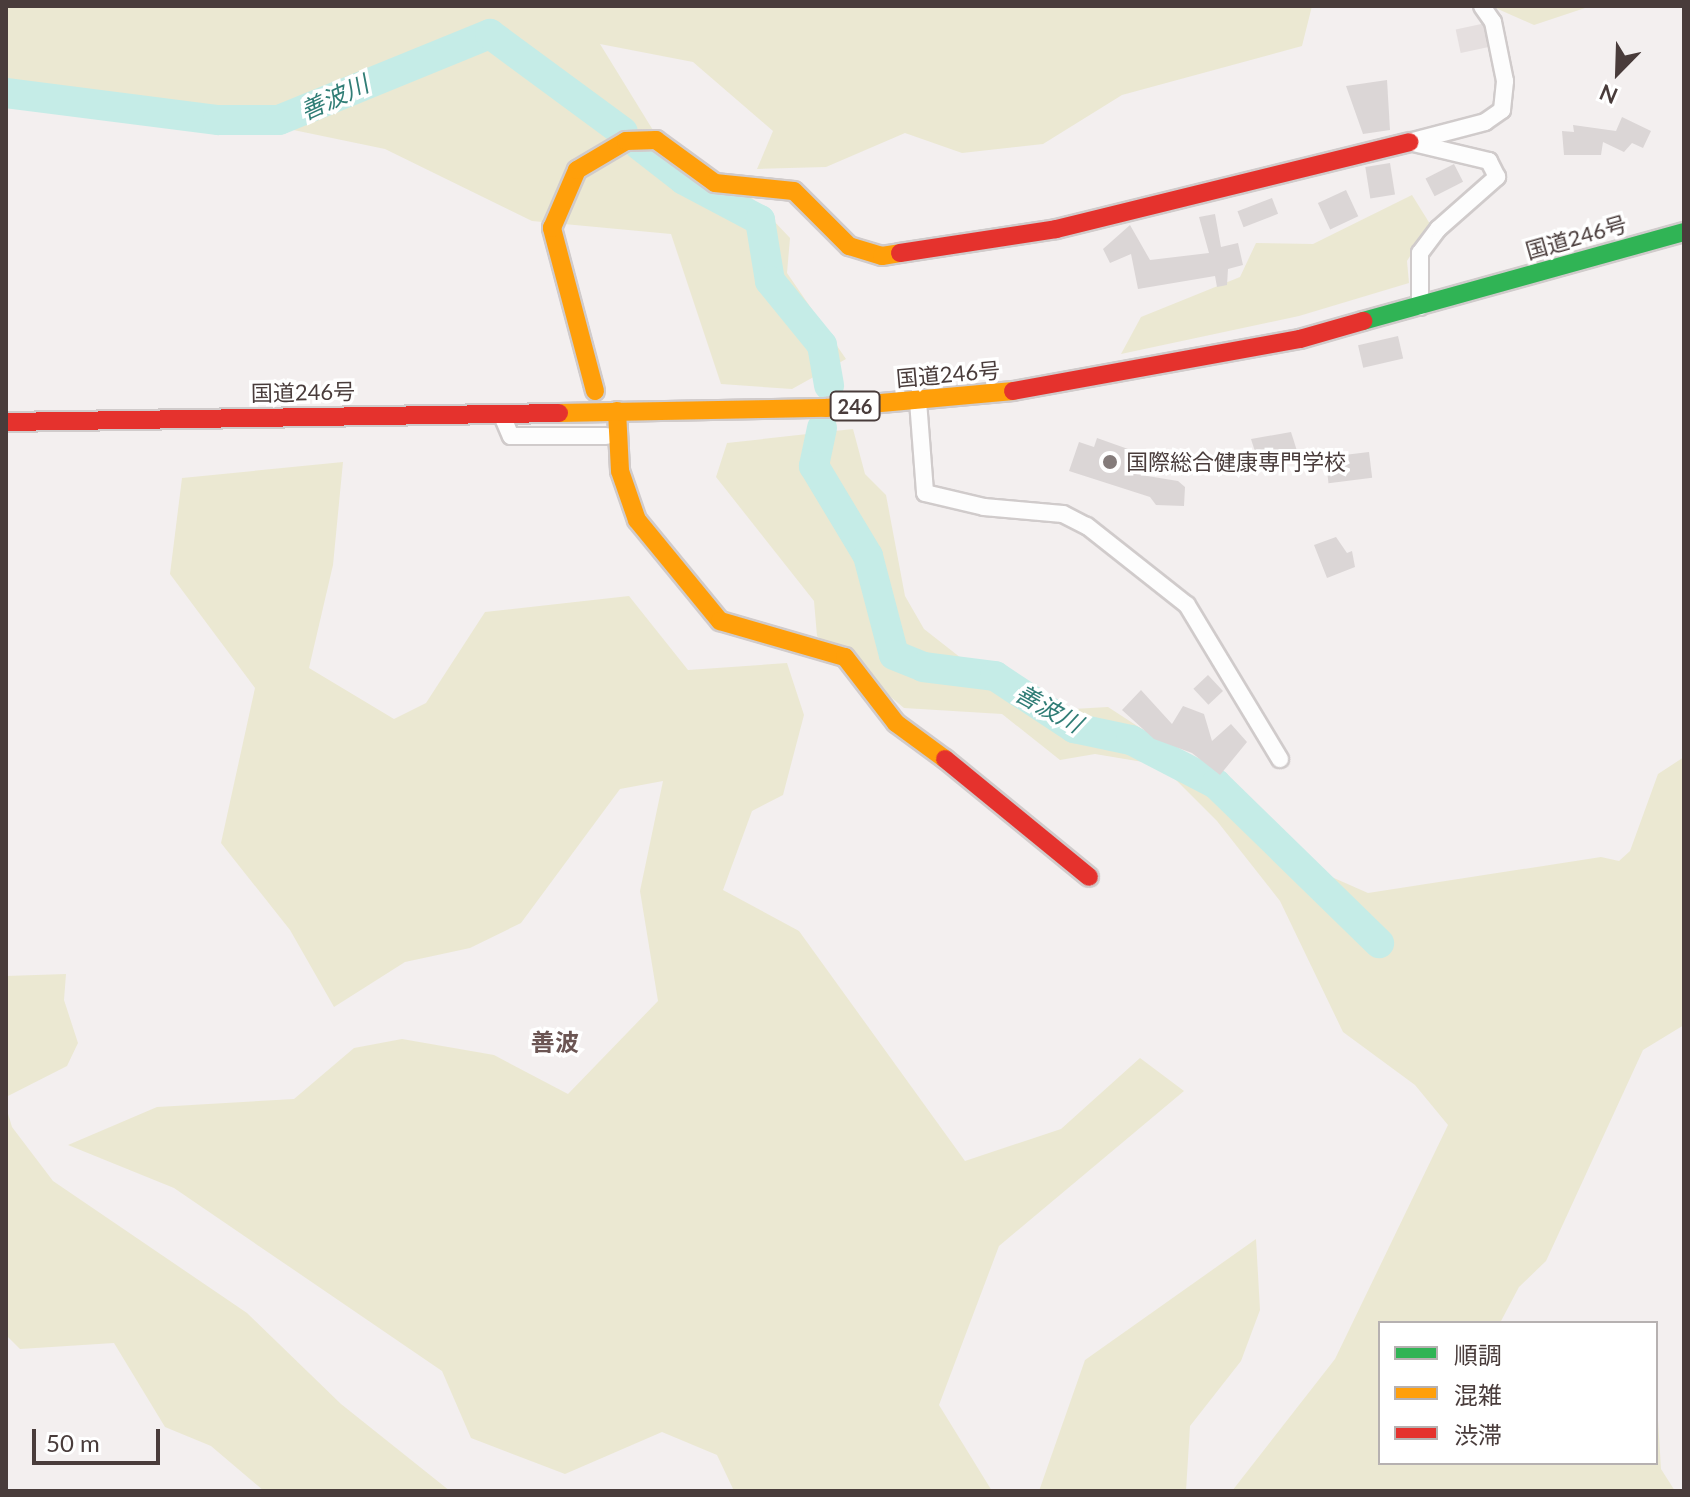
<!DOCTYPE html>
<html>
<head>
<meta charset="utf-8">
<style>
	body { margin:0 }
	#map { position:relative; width:1690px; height:1497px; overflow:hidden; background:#f3efef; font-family:Lato,"Noto Sans JP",sans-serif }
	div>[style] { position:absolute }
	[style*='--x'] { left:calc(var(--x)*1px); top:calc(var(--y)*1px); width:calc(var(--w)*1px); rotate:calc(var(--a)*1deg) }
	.industrial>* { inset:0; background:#e5dfdf; transform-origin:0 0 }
	.green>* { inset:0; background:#ebe8d2 }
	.river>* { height:30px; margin:-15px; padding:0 15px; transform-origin:15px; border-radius:15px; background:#c5ece7 }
	.building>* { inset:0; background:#dbd6d6; transform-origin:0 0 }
	.roads { filter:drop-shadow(2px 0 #d0cbcb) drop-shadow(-2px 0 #d0cbcb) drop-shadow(0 2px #d0cbcb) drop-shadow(0 -2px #d0cbcb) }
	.street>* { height:16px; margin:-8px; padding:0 8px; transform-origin:8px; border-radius:8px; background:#fdfdfd }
	.fast>* { height:18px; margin:-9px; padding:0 9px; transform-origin:9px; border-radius:9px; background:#30b455 }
	.slow>* { height:18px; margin:-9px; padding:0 9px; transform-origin:9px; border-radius:9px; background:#ff9f0a }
	.jam>* { height:18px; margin:-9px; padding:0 9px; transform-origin:9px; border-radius:9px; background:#e5322d }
	.dots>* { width:22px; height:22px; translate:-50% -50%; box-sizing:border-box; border:4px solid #fff; border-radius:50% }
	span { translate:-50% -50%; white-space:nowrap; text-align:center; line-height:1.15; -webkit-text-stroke:7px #fff; paint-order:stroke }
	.shield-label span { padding:2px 6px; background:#fff; border:2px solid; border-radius:6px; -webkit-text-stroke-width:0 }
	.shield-label { font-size:20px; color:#493c3b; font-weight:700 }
	.street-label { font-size:22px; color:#493c3b }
	.poi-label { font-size:22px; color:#493c3b }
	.left { translate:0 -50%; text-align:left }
	.water-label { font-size:24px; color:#307d76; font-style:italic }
	.neighbourhood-label { font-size:24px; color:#6b5553; font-weight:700 }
	.frame { position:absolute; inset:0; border:8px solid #493c3b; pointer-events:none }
	.legend { position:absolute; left:1378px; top:1321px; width:280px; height:144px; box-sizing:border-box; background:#fff; border:2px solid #b6b1b1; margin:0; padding:10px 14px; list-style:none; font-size:24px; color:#493c3b }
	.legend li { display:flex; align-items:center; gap:16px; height:40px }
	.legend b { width:40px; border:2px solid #b6b1b1 }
	.north { position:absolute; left:1578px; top:32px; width:80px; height:80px; -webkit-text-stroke:6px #fff; paint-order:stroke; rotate:203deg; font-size:22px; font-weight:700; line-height:32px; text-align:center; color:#493c3b }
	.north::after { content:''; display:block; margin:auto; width:28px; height:36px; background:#493c3b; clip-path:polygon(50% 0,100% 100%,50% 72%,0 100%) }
	.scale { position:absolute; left:32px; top:1429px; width:128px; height:36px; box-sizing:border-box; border:4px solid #493c3b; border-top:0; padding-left:10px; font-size:24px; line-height:28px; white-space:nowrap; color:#493c3b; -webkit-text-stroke:6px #fff; paint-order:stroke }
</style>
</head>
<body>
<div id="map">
	<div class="industrial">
		<div style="left:1486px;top:23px;width:24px;height:31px;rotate:78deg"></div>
	</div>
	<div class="green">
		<div style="clip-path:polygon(6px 6px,1312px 6px,1302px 46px,1122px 95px,1043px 144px,962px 153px,905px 133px,826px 167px,757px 169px,773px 131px,693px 62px,600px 44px,691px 192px,752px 198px,790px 238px,787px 273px,846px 359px,792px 389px,721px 384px,671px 234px,532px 221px,385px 149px,279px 127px,6px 102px)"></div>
		<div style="clip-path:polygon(1491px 6px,1591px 6px,1534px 25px)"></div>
		<div style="clip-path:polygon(1412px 195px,1430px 224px,1407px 261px,1409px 283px,1299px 316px,1121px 354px,1141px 317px,1240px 277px,1256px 243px,1313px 244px)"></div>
		<div style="clip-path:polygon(853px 429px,865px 474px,886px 495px,905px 596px,924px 629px,961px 658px,1016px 678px,1073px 709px,1108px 707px,1165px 744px,1318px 871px,1368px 893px,1601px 857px,1619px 861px,1630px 851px,1658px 774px,1684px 757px,1684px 1025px,1643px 1050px,1546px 1261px,1519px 1287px,1500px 1323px,1380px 1323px,1380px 1463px,1656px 1463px,1656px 1387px,1661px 1469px,1675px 1491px,1232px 1491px,1335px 1359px,1448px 1125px,1415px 1085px,1343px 1032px,1280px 901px,1217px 821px,1161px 765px,1095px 754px,1060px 760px,1002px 714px,904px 708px,817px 636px,814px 601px,716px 477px,727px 443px)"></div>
		<div style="clip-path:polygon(343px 462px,333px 565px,309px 668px,394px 719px,426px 703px,485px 612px,629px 596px,688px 670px,787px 663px,804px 715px,783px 795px,752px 811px,723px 890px,799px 931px,965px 1161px,1061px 1129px,1140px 1058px,1184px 1091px,999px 1246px,939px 1405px,992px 1491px,734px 1491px,717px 1455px,662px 1432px,565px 1474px,471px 1438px,442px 1371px,174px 1188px,68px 1145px,157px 1107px,294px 1099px,354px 1048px,402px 1039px,494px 1055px,568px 1094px,658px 1001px,640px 891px,663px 781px,620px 789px,521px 923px,470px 948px,405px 962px,334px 1007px,290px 930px,221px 843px,255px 688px,170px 574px,182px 478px)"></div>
		<div style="clip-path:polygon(66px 974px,64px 1000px,78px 1043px,67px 1066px,6px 1097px,6px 976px)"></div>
		<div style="clip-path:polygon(6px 1107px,12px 1127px,53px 1181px,247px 1313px,341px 1404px,450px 1491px,264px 1491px,211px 1446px,165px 1427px,114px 1343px,20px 1349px,6px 1335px)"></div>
		<div style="clip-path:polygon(1256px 1239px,1260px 1310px,1241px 1361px,1190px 1426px,1186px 1491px,1039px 1491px,1085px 1360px)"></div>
	</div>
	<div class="river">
		<div style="--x:6;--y:93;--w:214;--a:7.3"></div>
		<div style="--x:218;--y:120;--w:61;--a:0"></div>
		<div style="--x:279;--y:120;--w:228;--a:-22.2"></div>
		<div style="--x:490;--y:34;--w:165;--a:36.4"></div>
		<div style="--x:639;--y:145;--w:57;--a:37.9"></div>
		<div style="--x:684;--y:180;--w:86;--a:27.8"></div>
		<div style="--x:760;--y:220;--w:62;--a:80.7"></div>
		<div style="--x:770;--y:281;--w:82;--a:50.9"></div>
		<div style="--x:822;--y:345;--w:41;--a:80.1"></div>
		<div style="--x:822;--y:428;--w:39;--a:102"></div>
		<div style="--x:814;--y:466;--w:105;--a:59"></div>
		<div style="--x:868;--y:556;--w:102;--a:75.3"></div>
		<div style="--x:894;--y:655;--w:31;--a:22"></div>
		<div style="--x:923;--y:667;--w:73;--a:7.1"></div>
		<div style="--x:995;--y:676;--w:95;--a:33.4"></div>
		<div style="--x:1074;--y:728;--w:58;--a:11.9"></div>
		<div style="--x:1131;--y:740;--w:96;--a:27.4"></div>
		<div style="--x:1216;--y:784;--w:228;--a:44.3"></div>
	</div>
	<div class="building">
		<div style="clip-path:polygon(1387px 80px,1390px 130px,1363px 134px,1346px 86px)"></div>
		<div style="clip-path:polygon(1622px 117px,1651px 131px,1643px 148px,1632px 143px,1624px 152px,1603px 142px,1601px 155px,1564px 155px,1562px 131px,1574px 132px,1573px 125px,1616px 131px)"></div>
		<div style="left:1390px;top:163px;width:32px;height:25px;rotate:81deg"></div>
		<div style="left:1454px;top:164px;width:20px;height:32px;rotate:63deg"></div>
		<div style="left:1346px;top:190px;width:29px;height:31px;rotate:65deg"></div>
		<div style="left:1272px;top:198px;width:17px;height:37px;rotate:69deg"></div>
		<div style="clip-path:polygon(1215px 214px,1221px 247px,1238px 243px,1243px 265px,1228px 269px,1227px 285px,1217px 287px,1215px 276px,1138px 289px,1131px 254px,1110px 263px,1103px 249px,1130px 225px,1150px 260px,1209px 253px,1199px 217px)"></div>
		<div style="left:1398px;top:336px;width:23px;height:41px;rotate:77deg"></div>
		<div style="clip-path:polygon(1291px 432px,1298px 454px,1258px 461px,1251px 439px)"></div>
		<div style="clip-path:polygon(1097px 438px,1142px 454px,1135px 474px,1178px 481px,1185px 487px,1184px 506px,1156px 505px,1150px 497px,1069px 471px,1079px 442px,1094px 447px)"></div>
		<div style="left:1369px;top:452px;width:26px;height:44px;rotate:83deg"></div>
		<div style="clip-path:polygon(1336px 537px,1347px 553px,1352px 551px,1355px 567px,1327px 578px,1314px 545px)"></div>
		<div style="left:1208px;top:675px;width:22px;height:20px;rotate:47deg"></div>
		<div style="clip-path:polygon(1141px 690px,1172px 724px,1183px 706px,1204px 714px,1212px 741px,1231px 724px,1247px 742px,1220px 775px,1192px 753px,1154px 739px,1122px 710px)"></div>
	</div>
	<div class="roads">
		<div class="street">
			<div style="--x:1420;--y:307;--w:54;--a:-90"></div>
			<div style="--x:1420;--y:253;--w:30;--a:-53"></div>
			<div style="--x:1438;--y:229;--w:79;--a:-41.4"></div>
			<div style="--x:1497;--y:177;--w:18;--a:-117"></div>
			<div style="--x:1489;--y:161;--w:82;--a:-166.6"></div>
			<div style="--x:1409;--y:142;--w:79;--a:-14.7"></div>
			<div style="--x:1485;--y:122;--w:21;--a:-35"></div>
			<div style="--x:1502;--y:110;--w:29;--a:-84"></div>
			<div style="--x:1505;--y:81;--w:60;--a:-101.5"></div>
			<div style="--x:1493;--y:22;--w:19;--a:-125"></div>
			<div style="--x:918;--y:401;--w:92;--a:85.6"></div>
			<div style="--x:925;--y:493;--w:61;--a:13.3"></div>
			<div style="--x:984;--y:507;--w:79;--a:5.1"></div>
			<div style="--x:1063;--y:514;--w:27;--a:27"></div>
			<div style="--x:1087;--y:526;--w:127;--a:38.3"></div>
			<div style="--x:1187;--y:605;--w:180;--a:58.9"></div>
			<div style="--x:501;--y:413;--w:25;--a:67"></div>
			<div style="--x:511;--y:436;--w:95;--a:0"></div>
		</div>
		<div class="fast">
			<div style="--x:1363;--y:321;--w:333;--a:-15.5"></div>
		</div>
		<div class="slow">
			<div style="--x:595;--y:391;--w:169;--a:-104.8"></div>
			<div style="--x:552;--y:228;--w:63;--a:-66.7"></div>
			<div style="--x:577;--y:170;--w:57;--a:-30.6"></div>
			<div style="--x:626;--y:141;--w:30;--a:-2"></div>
			<div style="--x:656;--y:140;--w:73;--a:36.1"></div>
			<div style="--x:715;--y:183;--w:79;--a:5.8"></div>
			<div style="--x:794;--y:191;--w:78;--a:45"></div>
			<div style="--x:849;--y:246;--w:34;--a:17"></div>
			<div style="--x:882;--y:256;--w:18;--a:-9"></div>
			<div style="--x:617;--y:411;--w:60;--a:87.1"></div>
			<div style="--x:620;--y:471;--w:52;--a:70.9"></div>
			<div style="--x:637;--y:520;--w:131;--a:50.6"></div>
			<div style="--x:720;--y:621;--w:130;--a:16.1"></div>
			<div style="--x:845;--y:657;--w:83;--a:52.3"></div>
			<div style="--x:896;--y:723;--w:61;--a:36.3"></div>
			<div style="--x:559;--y:413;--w:267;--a:-1.1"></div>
			<div style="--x:826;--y:408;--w:188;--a:-5.2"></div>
		</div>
		<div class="jam">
			<div style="--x:900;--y:253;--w:158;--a:-8.7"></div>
			<div style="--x:1056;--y:229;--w:364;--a:-13.8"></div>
			<div style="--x:1013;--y:391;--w:292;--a:-10.3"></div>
			<div style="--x:1300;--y:339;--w:66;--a:-15.9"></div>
			<div style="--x:6;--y:422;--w:553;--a:-0.93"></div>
			<div style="--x:945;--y:759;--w:186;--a:39.3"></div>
		</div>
	</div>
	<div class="dots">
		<div style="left:1110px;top:462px;background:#847b7a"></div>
	</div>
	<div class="shield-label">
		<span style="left:855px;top:406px">246</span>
	</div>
	<div class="street-label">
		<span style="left:1576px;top:237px;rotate:-16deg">国道246号</span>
		<span style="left:948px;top:374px;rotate:-5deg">国道246号</span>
		<span style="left:303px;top:392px;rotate:-1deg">国道246号</span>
	</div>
	<div class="poi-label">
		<span class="left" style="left:1126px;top:462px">国際総合健康専門学校</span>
	</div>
	<div class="water-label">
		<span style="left:334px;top:97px;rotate:-25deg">善波川</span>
		<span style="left:1049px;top:708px;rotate:29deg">善波川</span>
	</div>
	<div class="neighbourhood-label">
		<span style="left:555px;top:1042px">善波</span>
	</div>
	<div class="frame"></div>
	<ul class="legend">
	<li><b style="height:10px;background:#30b455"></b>順調</li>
	<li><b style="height:10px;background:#ff9f0a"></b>混雑</li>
	<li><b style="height:10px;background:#e5322d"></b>渋滞</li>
	</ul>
	<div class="north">N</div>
	<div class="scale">50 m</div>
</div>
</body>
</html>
